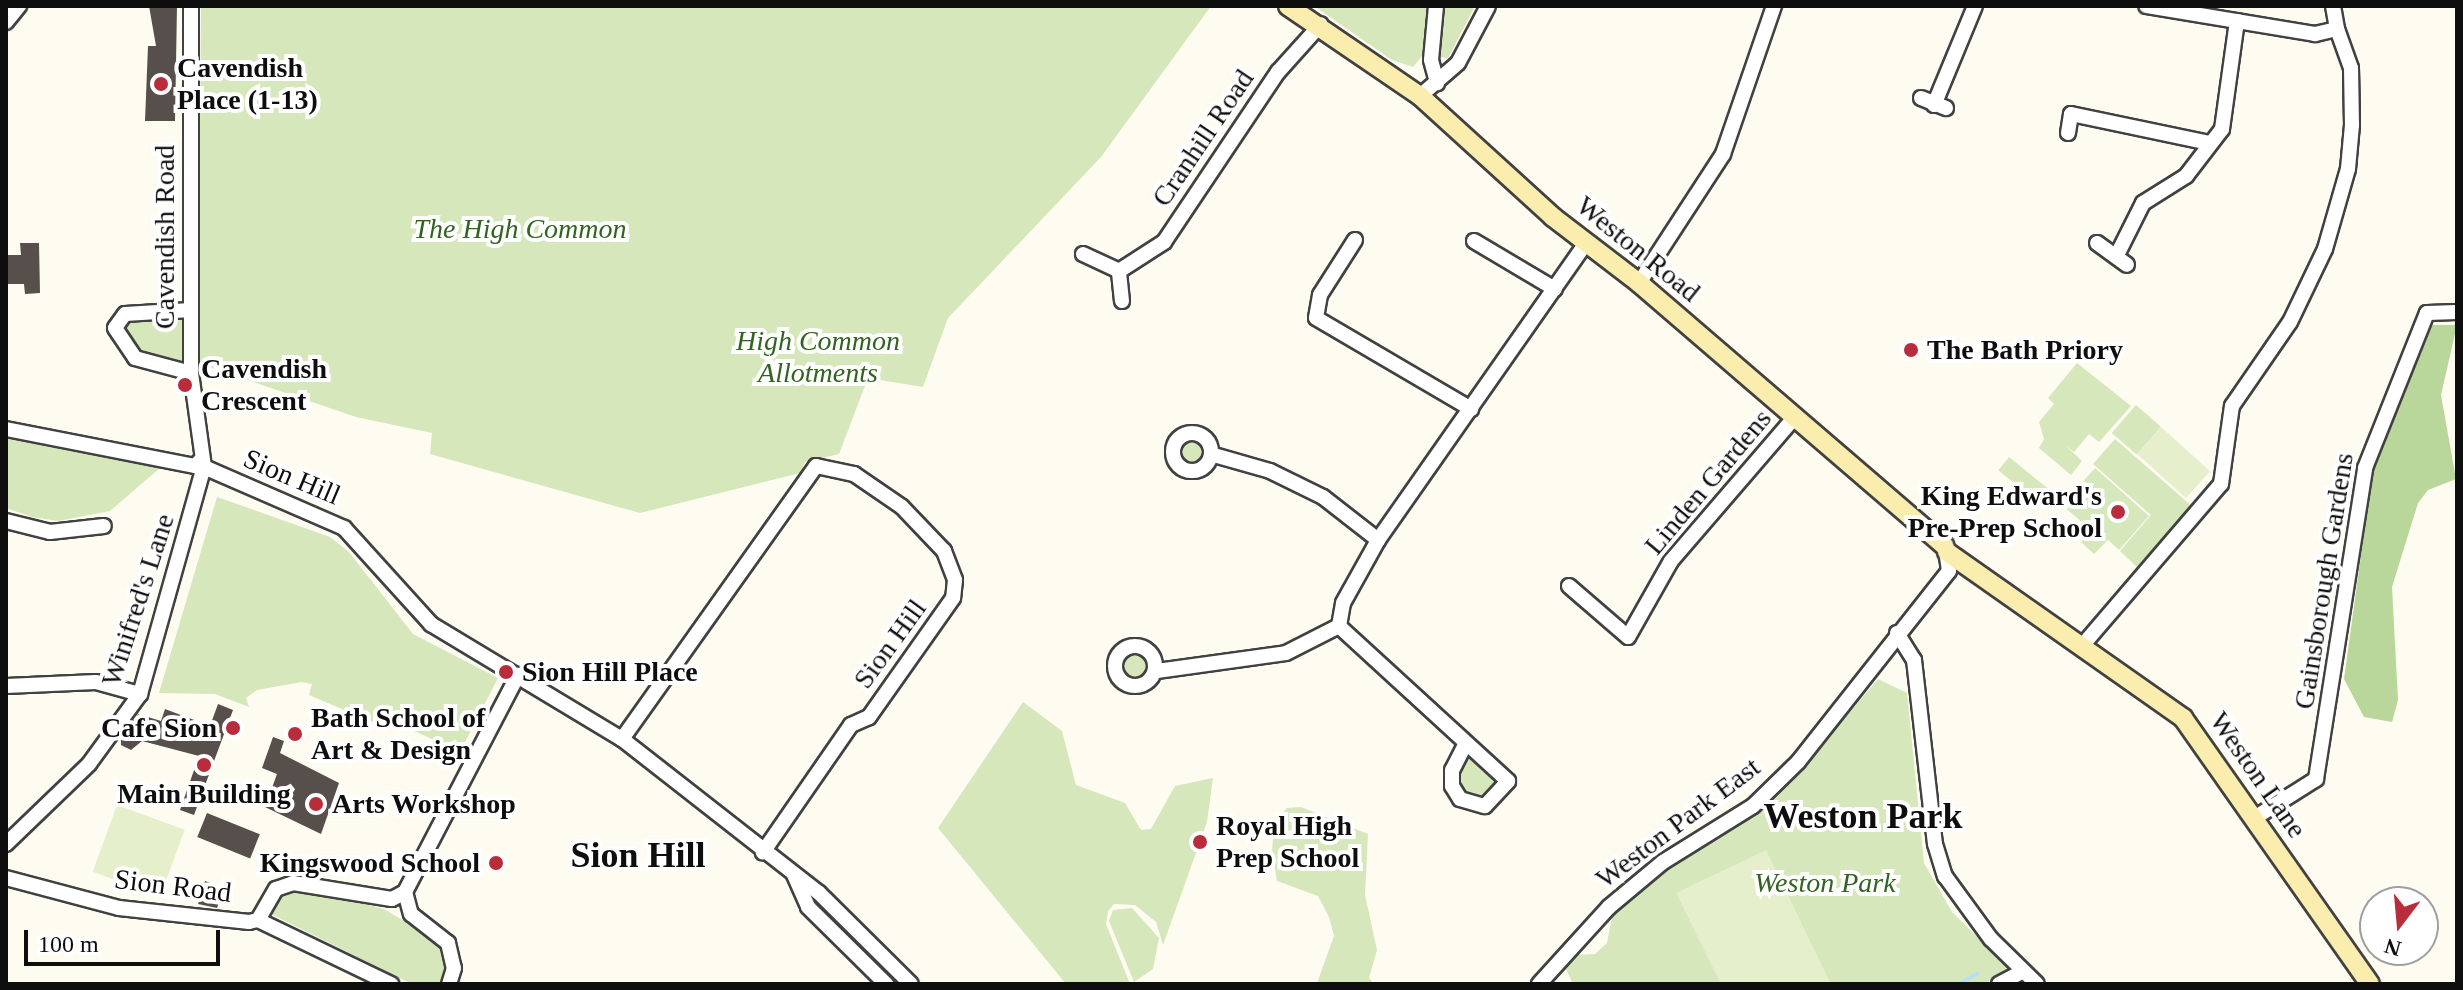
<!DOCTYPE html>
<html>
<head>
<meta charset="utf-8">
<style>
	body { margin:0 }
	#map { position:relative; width:2463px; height:990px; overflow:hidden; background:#fefbf0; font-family:Georgia,serif }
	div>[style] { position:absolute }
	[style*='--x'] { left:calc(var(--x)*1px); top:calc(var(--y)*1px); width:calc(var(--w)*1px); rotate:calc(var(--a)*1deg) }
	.green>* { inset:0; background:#d5e7bb; transform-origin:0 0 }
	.round { border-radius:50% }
	.forest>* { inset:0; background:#bad79b }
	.pitch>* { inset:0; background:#e5efcc; transform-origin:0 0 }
	.stream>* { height:4px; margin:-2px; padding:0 2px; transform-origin:2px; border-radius:2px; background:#b7e1f3 }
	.building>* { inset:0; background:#564f4b; transform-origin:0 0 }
	.roads { filter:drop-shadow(2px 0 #414141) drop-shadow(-2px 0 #414141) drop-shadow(0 2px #414141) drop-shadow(0 -2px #414141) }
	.street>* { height:14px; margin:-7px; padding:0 7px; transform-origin:7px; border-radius:7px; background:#fff }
	.street>.ring { margin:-7px; padding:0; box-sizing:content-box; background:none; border:14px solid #fff; border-radius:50% }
	.secondary>* { height:18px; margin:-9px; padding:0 9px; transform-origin:9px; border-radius:9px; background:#fbedae }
	.dots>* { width:22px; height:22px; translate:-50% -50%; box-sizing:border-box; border:4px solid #fff; border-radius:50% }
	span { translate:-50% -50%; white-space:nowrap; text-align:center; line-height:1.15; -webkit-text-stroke:8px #fff; paint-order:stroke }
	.poi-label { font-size:28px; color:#0e0e0e; font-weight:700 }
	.left { translate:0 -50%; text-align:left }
	.right { translate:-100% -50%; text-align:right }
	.street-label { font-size:28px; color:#0e0e0e }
	.park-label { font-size:28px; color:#336321; font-style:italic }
	.district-label { font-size:36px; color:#0e0e0e; font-weight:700 }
	.frame { position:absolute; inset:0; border:8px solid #0e0e0e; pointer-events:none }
	.north { position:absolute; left:2359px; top:886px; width:80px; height:80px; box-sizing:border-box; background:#fff; border:2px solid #9f9f9f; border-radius:50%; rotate:196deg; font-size:22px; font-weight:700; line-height:32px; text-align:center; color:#0e0e0e }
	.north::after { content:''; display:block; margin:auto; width:28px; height:36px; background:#b82c3c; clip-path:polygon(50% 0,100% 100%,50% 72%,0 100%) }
	.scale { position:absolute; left:24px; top:930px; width:196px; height:36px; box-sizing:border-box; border:4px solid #0e0e0e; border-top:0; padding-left:10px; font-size:24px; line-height:28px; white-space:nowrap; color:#0e0e0e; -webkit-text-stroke:6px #fff; paint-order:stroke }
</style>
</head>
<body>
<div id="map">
	<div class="green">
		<div style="clip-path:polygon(201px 6px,1211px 6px,1101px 157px,948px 318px,923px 387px,868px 378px,839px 454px,805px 462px,800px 473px,640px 513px,430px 454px,432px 433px,356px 417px,198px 363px)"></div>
		<div style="clip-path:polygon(1314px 6px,1475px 6px,1448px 58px,1422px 56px,1413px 67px,1392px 60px)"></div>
		<div style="clip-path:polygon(182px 318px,183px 361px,177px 365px,138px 355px,123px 333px,127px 321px)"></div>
		<div style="clip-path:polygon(2077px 363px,2131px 406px,2099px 442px,2089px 434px,2074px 452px,2065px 445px,2082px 461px,2071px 475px,2039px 448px,2044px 439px,2039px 422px,2054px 404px,2048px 398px)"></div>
		<div style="left:2136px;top:405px;width:33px;height:37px;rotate:41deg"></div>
		<div style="clip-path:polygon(6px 435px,121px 456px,160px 468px,110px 511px,58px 521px,32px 517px,6px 508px)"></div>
		<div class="round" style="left:1176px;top:436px;width:32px;height:32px"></div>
		<div style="clip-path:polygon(2115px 439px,2194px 508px,2139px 569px,2120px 551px,2151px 515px,2093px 464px)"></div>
		<div style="left:2009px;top:457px;width:51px;height:17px;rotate:39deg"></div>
		<div style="clip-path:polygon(2095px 468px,2149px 516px,2119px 550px,2108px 540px,2094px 554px,2081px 542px,2091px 530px,2062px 505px)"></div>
		<div style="clip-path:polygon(217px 497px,330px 537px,349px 552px,413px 634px,498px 678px,460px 752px,397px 723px,389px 729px,309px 695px,312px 684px,302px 682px,257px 690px,246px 698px,249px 707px,215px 694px,159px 693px)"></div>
		<div class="round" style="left:1119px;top:650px;width:32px;height:32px"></div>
		<div style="clip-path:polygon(1878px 679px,1907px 693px,1924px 863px,1952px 912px,2013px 972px,1983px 984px,1573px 984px,1566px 969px,1576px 955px,1595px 954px,1607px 943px,1613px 912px,1801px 770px)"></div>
		<div style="clip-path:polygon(1023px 702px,1062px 731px,1076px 785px,1125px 803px,1141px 830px,1151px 829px,1175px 786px,1213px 778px,1207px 822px,1163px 945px,1156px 922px,1135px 905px,1114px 904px,1108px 911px,1106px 924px,1130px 984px,1066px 984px,938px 828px)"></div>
		<div style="clip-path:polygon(1467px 752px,1501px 782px,1484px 801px,1464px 795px,1457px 784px)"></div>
		<div style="clip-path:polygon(1301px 807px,1368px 834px,1365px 895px,1377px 950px,1369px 978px,1374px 984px,1317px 983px,1334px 936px,1329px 917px,1318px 896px,1277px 881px,1272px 852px,1274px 825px,1287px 808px)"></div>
		<div style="clip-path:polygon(304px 888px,384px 909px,436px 940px,450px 963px,443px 984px,412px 984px,271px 914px,283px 893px)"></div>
		<div style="clip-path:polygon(1132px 908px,1159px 938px,1153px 969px,1134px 982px,1109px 921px,1113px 910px)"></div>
	</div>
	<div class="forest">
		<div style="clip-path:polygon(2432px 325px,2457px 325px,2441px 395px,2456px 479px,2428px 490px,2418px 503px,2392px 587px,2398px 700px,2392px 722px,2364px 717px,2344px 679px,2373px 468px)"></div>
	</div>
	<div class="pitch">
		<div style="left:2161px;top:427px;width:66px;height:36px;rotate:42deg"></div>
		<div style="left:117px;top:805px;width:72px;height:71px;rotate:20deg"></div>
		<div style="clip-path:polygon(1766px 850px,1831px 984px,1721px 984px,1676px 893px)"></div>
	</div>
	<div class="stream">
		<div style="--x:1959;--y:984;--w:21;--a:-29"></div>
	</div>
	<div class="building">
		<div style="clip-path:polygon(149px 6px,177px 6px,175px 121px,145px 121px,148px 46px,156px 46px)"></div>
		<div style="clip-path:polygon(20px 243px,39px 243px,40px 293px,25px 294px,24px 284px,6px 284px,6px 255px,21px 255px)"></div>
		<div style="clip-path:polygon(218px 704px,233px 710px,194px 815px,180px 810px,199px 756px,142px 741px,131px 750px,121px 745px,121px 737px,138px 714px,161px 721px,165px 709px,210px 726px)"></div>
		<div style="clip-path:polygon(273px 737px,284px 741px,280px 753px,339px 783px,321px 834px,265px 807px,277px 774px,262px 768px)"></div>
		<div style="left:207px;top:813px;width:57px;height:26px;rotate:22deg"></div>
		<div style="clip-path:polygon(205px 881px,224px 888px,217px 908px,198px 904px)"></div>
	</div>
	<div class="roads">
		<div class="street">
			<div style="--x:191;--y:6;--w:367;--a:90"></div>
			<div style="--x:191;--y:373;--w:95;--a:82.1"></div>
			<div style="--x:1436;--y:6;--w:54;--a:95.3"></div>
			<div style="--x:1431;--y:60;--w:24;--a:75"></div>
			<div style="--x:2333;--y:6;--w:23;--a:80"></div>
			<div style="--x:6;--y:22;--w:21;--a:-51"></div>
			<div style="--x:1420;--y:96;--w:50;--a:-41"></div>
			<div style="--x:1458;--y:63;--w:64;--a:-62.2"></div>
			<div style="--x:1921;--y:98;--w:27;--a:22"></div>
			<div style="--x:1934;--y:105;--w:107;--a:-67.5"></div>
			<div style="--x:2068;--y:133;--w:19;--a:-81"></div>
			<div style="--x:2071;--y:114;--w:142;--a:11.8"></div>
			<div style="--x:1355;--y:240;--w:65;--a:122.5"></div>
			<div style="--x:1320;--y:295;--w:23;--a:100"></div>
			<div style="--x:1316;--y:318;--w:180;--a:30.4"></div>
			<div style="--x:1474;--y:241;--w:94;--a:30.7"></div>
			<div style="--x:2097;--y:243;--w:37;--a:36"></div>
			<div style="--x:1083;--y:254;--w:40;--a:25"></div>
			<div style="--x:2117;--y:255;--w:58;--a:-63.4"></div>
			<div style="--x:2143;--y:203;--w:51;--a:-32.1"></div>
			<div style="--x:2186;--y:176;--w:59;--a:-52.5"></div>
			<div style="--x:2222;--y:129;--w:109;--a:-82.1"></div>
			<div style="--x:1639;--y:283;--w:154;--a:-56.9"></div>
			<div style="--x:1723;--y:154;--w:157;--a:-71"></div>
			<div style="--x:1122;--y:301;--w:30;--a:-96"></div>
			<div style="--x:1119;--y:271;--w:54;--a:-32.8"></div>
			<div style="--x:1164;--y:242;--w:205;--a:-56.2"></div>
			<div style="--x:1278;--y:72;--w:64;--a:-48.1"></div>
			<div style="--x:191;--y:310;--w:66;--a:176.5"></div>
			<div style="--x:125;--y:314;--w:17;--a:126"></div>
			<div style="--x:115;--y:328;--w:36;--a:56"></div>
			<div style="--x:135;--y:358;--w:58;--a:15"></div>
			<div style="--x:6;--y:429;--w:193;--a:11.1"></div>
			<div style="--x:195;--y:466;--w:7;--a:-45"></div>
			<div class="ring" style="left:1173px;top:433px;width:24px;height:24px"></div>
			<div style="--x:1214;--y:455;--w:58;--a:15.9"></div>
			<div style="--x:1270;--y:471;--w:59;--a:26.1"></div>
			<div style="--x:1323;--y:497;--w:70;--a:38"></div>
			<div style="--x:204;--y:467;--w:153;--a:23.5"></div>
			<div style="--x:344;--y:528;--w:130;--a:47.8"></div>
			<div style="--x:431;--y:624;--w:223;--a:31.1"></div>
			<div style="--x:622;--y:739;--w:250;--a:38"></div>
			<div style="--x:819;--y:893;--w:129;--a:44.7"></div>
			<div style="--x:6;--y:521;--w:45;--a:14"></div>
			<div style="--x:50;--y:532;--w:54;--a:-6.3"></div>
			<div style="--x:1569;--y:586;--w:78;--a:40.8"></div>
			<div style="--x:1628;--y:637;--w:87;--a:-60.5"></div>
			<div style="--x:1671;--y:561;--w:190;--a:-49.3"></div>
			<div style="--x:1897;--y:633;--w:32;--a:58"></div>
			<div style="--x:1914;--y:660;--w:185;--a:83.5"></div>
			<div style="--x:1935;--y:844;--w:34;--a:73"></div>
			<div style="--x:1945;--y:876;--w:78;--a:53.9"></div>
			<div style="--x:1991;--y:939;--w:64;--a:44.4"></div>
			<div style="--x:2082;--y:646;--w:213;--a:-49.4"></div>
			<div style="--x:2221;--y:484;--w:79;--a:-82"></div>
			<div style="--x:2232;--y:406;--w:102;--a:-55.4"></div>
			<div style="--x:2290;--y:322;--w:81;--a:-64.4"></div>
			<div style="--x:2325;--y:249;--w:83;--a:-74"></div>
			<div style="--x:2348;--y:169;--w:44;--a:-84.8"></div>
			<div style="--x:2352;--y:125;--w:57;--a:-91"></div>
			<div style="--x:2351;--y:68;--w:41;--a:-109.7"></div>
			<div style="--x:2337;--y:29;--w:23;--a:167"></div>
			<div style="--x:2315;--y:34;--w:171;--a:-170.6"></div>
			<div class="ring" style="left:1115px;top:646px;width:26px;height:26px"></div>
			<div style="--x:1157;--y:671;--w:130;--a:-7.9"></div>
			<div style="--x:1286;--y:653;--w:59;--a:-27"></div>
			<div style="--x:6;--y:686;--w:90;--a:-2.5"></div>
			<div style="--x:96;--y:682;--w:46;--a:15.3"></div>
			<div style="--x:622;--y:739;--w:335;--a:-54.6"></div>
			<div style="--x:816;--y:466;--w:39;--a:12"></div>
			<div style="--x:854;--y:474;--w:58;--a:34.5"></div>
			<div style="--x:902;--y:507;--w:61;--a:46.3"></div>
			<div style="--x:944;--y:551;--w:31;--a:69"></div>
			<div style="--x:955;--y:580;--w:18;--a:96"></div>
			<div style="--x:953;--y:598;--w:146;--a:125.2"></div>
			<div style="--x:869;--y:717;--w:20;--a:156"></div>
			<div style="--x:851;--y:725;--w:155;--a:124.7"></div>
			<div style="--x:1466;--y:743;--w:30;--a:117"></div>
			<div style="--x:1452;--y:770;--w:16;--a:90"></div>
			<div style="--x:1452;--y:786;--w:15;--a:58"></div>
			<div style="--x:1460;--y:799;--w:26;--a:16"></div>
			<div style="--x:1485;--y:806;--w:34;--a:-47"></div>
			<div style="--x:1508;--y:781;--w:229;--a:-137.5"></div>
			<div style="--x:1339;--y:626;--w:23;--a:-80"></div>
			<div style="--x:1343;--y:603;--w:72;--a:-60.9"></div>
			<div style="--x:1378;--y:540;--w:363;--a:-55"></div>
			<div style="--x:2256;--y:817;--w:71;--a:-32.3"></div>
			<div style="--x:2316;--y:779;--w:315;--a:-81"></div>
			<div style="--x:2365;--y:468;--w:167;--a:-68.2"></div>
			<div style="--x:2427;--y:313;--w:30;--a:-2"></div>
			<div style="--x:6;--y:844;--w:115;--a:-43.9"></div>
			<div style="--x:89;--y:764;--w:87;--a:-53.9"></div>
			<div style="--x:140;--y:694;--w:236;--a:-74.3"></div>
			<div style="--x:794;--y:875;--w:35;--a:66"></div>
			<div style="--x:808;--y:907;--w:110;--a:44.6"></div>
			<div style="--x:6;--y:878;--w:117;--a:14.9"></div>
			<div style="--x:119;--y:908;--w:131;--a:6.1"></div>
			<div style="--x:249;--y:922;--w:9;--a:-13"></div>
			<div style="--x:258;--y:920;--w:36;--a:-60"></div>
			<div style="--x:276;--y:889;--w:18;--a:-19"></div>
			<div style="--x:293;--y:883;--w:100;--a:9.2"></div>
			<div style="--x:392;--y:899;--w:15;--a:-28"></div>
			<div style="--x:405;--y:892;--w:245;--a:-62.5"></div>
			<div style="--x:405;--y:892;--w:23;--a:75"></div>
			<div style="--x:411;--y:914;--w:47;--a:38.1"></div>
			<div style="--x:448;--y:943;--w:26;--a:77"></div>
			<div style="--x:454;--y:968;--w:17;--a:107"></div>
			<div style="--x:258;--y:920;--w:148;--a:25.7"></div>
			<div style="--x:1539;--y:984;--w:104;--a:-47.7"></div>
			<div style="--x:1609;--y:907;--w:70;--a:-39.8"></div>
			<div style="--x:1663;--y:862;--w:106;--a:-31.9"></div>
			<div style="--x:1753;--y:806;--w:63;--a:-44.4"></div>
			<div style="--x:1798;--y:762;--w:243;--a:-51.7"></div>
			<div style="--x:1949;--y:571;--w:21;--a:-98"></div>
			<div style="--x:1999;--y:984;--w:27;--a:-28"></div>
		</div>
		<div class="secondary">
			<div style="--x:1288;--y:6;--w:160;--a:34.3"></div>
			<div style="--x:1420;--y:96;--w:180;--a:42.3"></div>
			<div style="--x:1553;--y:217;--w:108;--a:37.5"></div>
			<div style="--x:1639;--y:283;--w:403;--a:40.7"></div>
			<div style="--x:1947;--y:552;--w:289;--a:35.1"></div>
			<div style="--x:2183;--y:718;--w:325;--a:54.9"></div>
		</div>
	</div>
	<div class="dots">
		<div style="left:161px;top:84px;background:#b82c3c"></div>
		<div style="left:1911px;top:350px;background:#b82c3c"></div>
		<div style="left:185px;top:385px;background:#b82c3c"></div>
		<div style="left:2118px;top:512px;background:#b82c3c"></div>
		<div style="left:506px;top:672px;background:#b82c3c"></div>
		<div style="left:233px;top:728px;background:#b82c3c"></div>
		<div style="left:295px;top:734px;background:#b82c3c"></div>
		<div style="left:204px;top:765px;background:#b82c3c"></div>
		<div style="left:316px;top:804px;background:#b82c3c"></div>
		<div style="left:1200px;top:842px;background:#b82c3c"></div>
		<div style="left:496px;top:863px;background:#b82c3c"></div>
	</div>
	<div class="poi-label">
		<span class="left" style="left:177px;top:84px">Cavendish<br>Place (1-13)</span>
		<span class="left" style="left:1927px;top:350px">The Bath Priory</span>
		<span class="left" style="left:201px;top:385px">Cavendish<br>Crescent</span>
		<span class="right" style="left:2102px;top:512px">King Edward's<br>Pre-Prep School</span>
		<span class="left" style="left:522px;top:672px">Sion Hill Place</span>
		<span class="left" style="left:311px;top:734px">Bath School of<br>Art &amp; Design</span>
		<span class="right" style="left:217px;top:728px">Cafe Sion</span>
		<span style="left:204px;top:794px">Main Building</span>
		<span class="left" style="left:332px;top:804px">Arts Workshop</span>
		<span class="left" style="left:1216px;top:842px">Royal High<br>Prep School</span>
		<span class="right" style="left:480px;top:863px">Kingswood School</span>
	</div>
	<div class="street-label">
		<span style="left:1203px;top:138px;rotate:-56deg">Cranhill Road</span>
		<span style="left:165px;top:237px;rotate:-90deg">Cavendish Road</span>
		<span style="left:1638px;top:249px;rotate:39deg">Weston Road</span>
		<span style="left:292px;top:477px;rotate:23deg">Sion Hill</span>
		<span style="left:1708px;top:482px;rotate:-50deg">Linden Gardens</span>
		<span style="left:2324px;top:581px;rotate:-81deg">Gainsborough Gardens</span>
		<span style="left:138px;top:600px;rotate:-72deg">Winifred's Lane</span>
		<span style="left:890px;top:644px;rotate:-54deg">Sion Hill</span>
		<span style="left:2258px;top:775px;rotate:55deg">Weston Lane</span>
		<span style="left:1678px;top:823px;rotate:-37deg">Weston Park East</span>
		<span style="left:173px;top:886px;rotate:7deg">Sion Road</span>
	</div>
	<div class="park-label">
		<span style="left:520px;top:229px">The High Common</span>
		<span style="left:818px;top:357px">High Common<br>Allotments</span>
		<span style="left:1825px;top:883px">Weston Park</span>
	</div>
	<div class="district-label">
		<span style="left:1863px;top:817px">Weston Park</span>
		<span style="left:638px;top:856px">Sion Hill</span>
	</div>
	<div class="frame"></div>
	<div class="north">N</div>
	<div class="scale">100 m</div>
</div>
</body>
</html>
